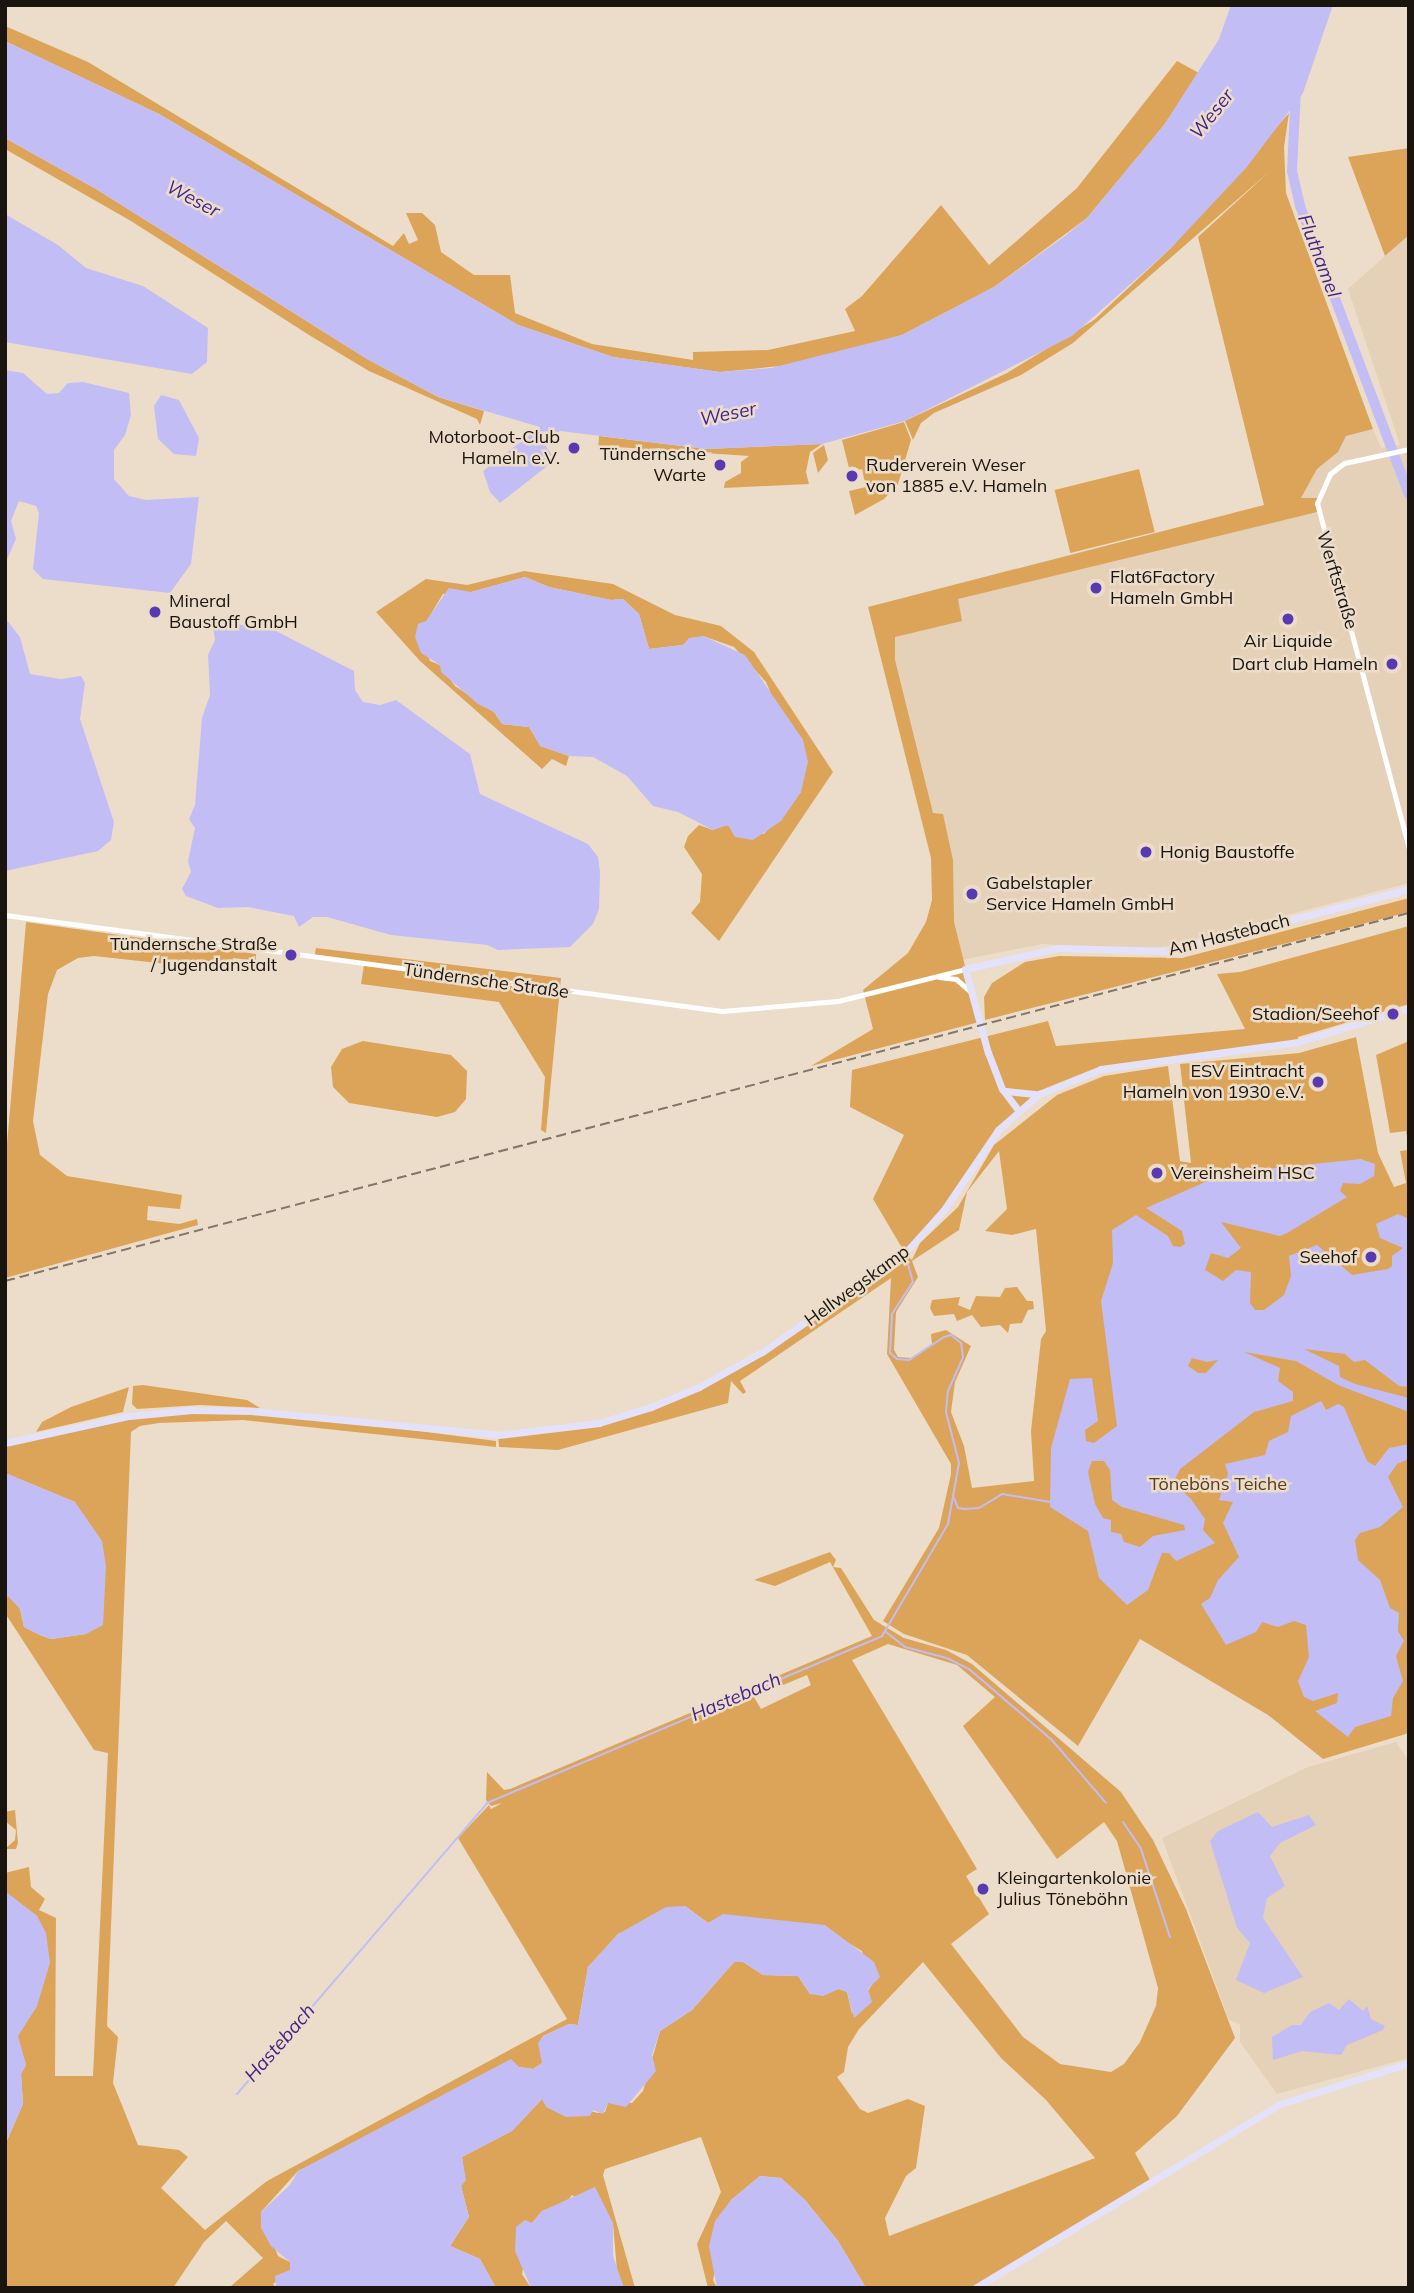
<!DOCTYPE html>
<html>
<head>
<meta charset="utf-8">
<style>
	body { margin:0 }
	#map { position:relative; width:1414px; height:2293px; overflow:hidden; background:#ecddca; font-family:Mulish,sans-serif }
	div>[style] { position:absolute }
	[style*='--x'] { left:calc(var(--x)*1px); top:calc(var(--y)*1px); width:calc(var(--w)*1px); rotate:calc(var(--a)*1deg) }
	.built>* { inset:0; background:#e5d0b8 }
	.green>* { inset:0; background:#dca459; transform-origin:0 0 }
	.water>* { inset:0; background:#c3bdf5 }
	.stream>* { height:2px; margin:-1px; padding:0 1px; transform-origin:1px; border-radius:1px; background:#c3bdf5 }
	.river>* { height:10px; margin:-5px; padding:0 5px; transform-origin:5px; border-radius:5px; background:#c3bdf5 }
	.minor>* { height:5px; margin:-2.5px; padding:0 2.5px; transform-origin:2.5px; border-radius:2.5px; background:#fff }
	.major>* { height:7px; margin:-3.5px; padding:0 3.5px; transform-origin:3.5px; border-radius:3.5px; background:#e4e2fa }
	.rail>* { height:2px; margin-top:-1px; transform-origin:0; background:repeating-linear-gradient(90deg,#807669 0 10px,transparent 0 15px) }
	.dots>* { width:19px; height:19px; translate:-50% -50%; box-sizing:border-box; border:4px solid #ecddca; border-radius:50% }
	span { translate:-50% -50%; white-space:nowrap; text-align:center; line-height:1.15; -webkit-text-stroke:5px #ecddca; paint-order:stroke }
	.poi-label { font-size:18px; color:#19140d }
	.right { translate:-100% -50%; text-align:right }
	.left { translate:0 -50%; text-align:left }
	.street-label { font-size:18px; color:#19140d }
	.park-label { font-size:18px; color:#573d18 }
	.water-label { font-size:19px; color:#41238a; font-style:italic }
	.frame { position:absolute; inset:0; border:7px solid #19140d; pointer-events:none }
</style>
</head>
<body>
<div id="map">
	<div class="built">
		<div style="clip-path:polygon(1409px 235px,1409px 883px,1169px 946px,1138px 950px,1042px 944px,956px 961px,877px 610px,1301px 498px,1317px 469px,1338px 452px,1346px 436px,1373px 429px,1381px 448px,1400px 445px,1348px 289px)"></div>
		<div style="clip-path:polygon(1396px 1742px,1409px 1761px,1409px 2058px,1277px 2094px,1240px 2042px,1240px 2024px,1229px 2020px,1162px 1838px,1308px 1767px)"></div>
	</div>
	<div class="green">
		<div style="clip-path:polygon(5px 26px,88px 62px,393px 246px,404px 233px,409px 244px,418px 240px,406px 213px,422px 213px,435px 225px,441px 252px,474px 275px,510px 275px,515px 313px,592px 344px,693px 360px,693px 352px,768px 350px,855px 331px,845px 309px,862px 296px,941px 205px,989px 265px,1077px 188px,1177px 61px,1199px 73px,1164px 125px,1087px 218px,994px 287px,902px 335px,801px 364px,720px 372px,613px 357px,518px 325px,159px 114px,5px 41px)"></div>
		<div style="clip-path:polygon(1289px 113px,1284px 147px,1286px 193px,1373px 429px,1346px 436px,1338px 452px,1317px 469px,1301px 498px,1317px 498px,1317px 512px,958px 599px,962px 621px,895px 637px,895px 660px,933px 813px,943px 814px,953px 860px,954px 922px,979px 1022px,811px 1066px,873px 1029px,863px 990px,908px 953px,926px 922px,932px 900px,931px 858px,868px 607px,1264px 505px,1198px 237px,1270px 171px,1073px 343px,1021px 375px,934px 413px,921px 423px,913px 440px,905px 421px,1007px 373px,1094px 320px,1171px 248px)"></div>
		<div style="clip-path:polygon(5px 138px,96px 189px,367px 359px,438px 397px,484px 411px,480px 425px,477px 419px,369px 371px,309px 335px,131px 221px,5px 149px)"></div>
		<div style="clip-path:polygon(1409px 148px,1409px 235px,1385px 256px,1348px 157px)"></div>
		<div style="clip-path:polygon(904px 422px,911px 440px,898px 484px,884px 499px,855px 515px,849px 491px,866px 487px,862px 469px,850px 472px,842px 440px)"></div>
		<div style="clip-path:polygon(599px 436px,706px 449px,822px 444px,810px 452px,806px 472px,809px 484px,724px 488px,725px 482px,741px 473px,741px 462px,749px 456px,616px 447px,598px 451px)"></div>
		<div style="clip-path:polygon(824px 445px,828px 460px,818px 473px,813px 453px)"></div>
		<div style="left:1139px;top:469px;width:65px;height:87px;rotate:76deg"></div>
		<div style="clip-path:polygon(524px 571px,613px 584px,675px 615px,721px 626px,754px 652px,833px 772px,719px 941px,691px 913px,700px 902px,702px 874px,684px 847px,688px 836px,699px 825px,713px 830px,721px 824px,764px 834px,801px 792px,803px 740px,776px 706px,766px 682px,734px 647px,703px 636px,683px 645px,649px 649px,639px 614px,623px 599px,611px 600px,549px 587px,525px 577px,471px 592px,443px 594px,426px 622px,418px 624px,430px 661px,440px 665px,455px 686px,494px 712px,502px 724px,529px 727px,541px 746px,569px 756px,566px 766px,552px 759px,542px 769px,420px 661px,376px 612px,426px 579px,467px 585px)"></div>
		<div style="clip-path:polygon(1409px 898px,1409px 912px,985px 1020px,984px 997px,992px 983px,1025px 962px,1059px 956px,1182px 958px)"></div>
		<div style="clip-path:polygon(26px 922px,256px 954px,256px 961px,233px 958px,231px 971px,94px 956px,78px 958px,57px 970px,48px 994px,33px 1121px,40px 1155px,67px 1176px,182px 1195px,180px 1209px,148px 1206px,147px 1220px,179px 1224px,197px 1219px,198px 1225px,5px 1278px,5px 1168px)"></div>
		<div style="clip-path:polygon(1409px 926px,1409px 1004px,1298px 1037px,1298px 1042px,1137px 1062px,1057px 1084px,995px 1131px,942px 1211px,905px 1253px,873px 1199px,904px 1135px,850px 1107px,852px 1070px,1048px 1021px,1056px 1046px,1245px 1029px,1217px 974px,1240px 972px)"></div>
		<div style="clip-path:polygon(316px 948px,561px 978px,546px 1133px,541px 1130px,545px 1077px,499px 1002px,361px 984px,364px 965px,314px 958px)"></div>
		<div style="clip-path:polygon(evenodd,1356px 1037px,1378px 1153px,1394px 1187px,1406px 1183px,1400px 1151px,1409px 1150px,1409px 1733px,1323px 1759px,1268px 1715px,1140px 1639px,1078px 1746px,967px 1655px,904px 1634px,883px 1621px,939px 1528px,951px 1474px,951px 1464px,887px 1354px,891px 1278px,740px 1381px,746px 1392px,743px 1394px,731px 1381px,728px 1403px,558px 1450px,499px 1447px,498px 1435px,599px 1423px,651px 1407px,726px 1373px,905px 1253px,912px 1260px,920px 1243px,958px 1207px,994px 1145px,1057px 1095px,1104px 1076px,1168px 1066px,1180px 1161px,1191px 1163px,1180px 1064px,1299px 1053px,1356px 1037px,999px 1151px,1007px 1209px,985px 1231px,1012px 1235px,1036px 1229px,1046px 1331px,1041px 1339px,1031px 1431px,1034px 1481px,972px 1488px,964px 1446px,951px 1412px,955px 1382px,971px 1346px,946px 1330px,931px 1334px,932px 1344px,911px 1358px,898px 1357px,894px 1350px,896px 1312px,918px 1277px,912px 1261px,959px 1230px,967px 1192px,999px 1151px)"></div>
		<div style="clip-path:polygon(363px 1041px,451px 1055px,467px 1071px,466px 1099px,455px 1112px,437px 1117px,349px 1103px,333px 1087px,331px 1067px,342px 1049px)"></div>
		<div style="clip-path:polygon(1409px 1041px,1409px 1147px,1406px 1131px,1390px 1133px,1376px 1055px)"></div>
		<div style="clip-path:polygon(1017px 1287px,1027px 1301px,1033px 1301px,1034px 1309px,1028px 1310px,1022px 1323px,1010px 1324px,1008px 1333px,1000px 1325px,981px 1327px,972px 1315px,957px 1321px,954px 1314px,934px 1316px,930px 1308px,932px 1300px,960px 1297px,958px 1305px,970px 1310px,976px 1296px,1000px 1297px,1005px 1288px)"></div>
		<div style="clip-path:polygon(143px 1385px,247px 1400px,260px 1408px,200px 1405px,137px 1409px,132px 1404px,133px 1386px)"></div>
		<div style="clip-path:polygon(129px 1387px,123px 1412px,36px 1432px,42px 1422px,71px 1407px)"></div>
		<div style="clip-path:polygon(evenodd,192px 1410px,311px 1417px,496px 1441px,496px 1447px,243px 1420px,159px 1423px,140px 1426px,131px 1432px,107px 2026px,118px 2037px,113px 2083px,138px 2145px,179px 2150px,188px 2157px,161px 2188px,205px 2230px,267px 2181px,567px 2019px,458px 1838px,489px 1805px,491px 1809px,502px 1803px,491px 1806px,486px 1800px,487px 1772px,504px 1790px,510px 1789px,872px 1636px,830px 1562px,775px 1586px,754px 1580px,830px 1552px,836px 1560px,833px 1567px,841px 1568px,874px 1620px,904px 1638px,946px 1650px,972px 1664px,1121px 1792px,1153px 1840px,1186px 1909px,1235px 2038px,1177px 2116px,1135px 2153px,1150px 2180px,975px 2288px,866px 2288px,838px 2241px,805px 2200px,781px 2178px,760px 2176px,731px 2200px,713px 2280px,717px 2288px,708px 2288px,697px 2244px,721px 2192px,701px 2137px,605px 2169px,603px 2175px,635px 2288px,624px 2288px,617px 2271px,613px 2223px,572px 2195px,565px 2204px,542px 2211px,532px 2223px,522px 2274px,531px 2288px,496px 2288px,480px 2259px,450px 2246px,469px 2217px,461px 2186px,465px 2180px,462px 2157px,512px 2131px,542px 2099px,598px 2113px,605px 2112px,608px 2103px,632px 2103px,643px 2091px,660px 2031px,692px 2010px,734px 1962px,743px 1962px,763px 1975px,798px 1976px,810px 1994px,839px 1989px,847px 1992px,852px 2013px,872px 1985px,862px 1951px,843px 1940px,716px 1920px,708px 1923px,685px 1906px,618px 1934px,588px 1967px,578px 2025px,569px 2024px,543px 2036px,542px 2063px,533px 2069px,519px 2067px,298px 2171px,261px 2212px,278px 2256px,290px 2262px,290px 2270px,273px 2284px,276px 2288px,231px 2286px,263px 2258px,226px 2221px,204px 2242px,173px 2288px,5px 2288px,5px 2145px,23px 2104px,21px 2074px,26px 2065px,17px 2036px,37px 2006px,37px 1916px,6px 1893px,5px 1873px,29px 1867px,31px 1887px,45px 1899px,39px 1910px,56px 1918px,55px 2076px,93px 2076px,108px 1753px,94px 1750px,5px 1613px,8px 1592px,20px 1609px,24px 1627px,40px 1635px,51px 1639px,86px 1634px,75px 1502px,5px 1473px,5px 1443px,128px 1416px,192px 1410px,888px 1644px,957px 1665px,995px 1697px,963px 1726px,1057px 1859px,1104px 1822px,1117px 1841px,1158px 1988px,1156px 2006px,1140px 2042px,1124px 2064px,1111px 2072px,1060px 2064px,1023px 2037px,951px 1944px,989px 1914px,966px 1876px,977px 1869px,852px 1660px,888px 1644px,192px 1410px,807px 1675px,811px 1685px,761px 1709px,754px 1697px,807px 1675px,192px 1410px,923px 1962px,1001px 2058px,1046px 2100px,1095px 2158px,889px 2236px,885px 2218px,906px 2176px,916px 2168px,925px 2106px,908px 2099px,868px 2113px,860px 2109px,837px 2077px,844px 2072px,848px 2047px,859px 2029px,923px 1962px)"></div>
		<div style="clip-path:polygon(15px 1810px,18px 1843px,16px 1849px,5px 1849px,15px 1840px,16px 1830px,5px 1821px,5px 1812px)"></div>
	</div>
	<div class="water">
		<div style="clip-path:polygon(1231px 5px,1333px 5px,1303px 93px,1246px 168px,1171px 248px,1072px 336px,905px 421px,822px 444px,706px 449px,560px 431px,544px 443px,555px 460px,500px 503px,490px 492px,483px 471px,540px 427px,438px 397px,367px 359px,96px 189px,5px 138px,5px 41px,159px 114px,518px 325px,613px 357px,720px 372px,771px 368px,902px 335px,994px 287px,1065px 236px,1087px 218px,1164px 125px,1219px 39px)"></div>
		<div style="clip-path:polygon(5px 214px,58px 245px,86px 268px,143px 286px,208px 328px,207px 362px,192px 374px,5px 342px)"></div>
		<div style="clip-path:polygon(5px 370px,23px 373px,47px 394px,59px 393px,68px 383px,83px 382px,129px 393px,131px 415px,125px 435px,114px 450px,114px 479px,129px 496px,146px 500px,199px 497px,191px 564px,170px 593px,43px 579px,33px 569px,39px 513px,36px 506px,19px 501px,11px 521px,16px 539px,5px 564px)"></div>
		<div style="clip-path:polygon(161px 395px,179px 400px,199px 438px,196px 456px,174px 454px,158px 439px,154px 406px)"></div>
		<div style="clip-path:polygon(525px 577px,549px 587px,611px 600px,623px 599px,639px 614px,649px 649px,683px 645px,689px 638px,703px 636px,745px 655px,803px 740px,808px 762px,801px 792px,781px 821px,753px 840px,735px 837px,728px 825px,713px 830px,678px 812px,653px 806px,627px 776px,593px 757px,569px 756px,540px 746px,529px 727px,502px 724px,494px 712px,478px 704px,441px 672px,440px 665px,421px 653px,415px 637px,418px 624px,426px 621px,449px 588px,471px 592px)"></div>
		<div style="clip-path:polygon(5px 618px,20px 637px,30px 674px,61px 679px,81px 676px,85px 683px,80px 719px,114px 822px,111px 840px,98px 851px,5px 871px)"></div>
		<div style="clip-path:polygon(236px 624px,276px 631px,354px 671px,355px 690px,363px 702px,380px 705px,396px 700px,470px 754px,480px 794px,588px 844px,598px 857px,600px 872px,599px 909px,593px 924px,570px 947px,498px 950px,487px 945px,391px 935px,327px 917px,313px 917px,299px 927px,294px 916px,248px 907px,218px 908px,186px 896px,182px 889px,191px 872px,188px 861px,195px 828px,189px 819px,195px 805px,202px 718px,210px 695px,208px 655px,215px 640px,213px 627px,227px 629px)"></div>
		<div style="clip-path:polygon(evenodd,1361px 1159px,1375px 1164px,1374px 1176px,1360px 1184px,1343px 1183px,1340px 1191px,1347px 1197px,1287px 1233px,1280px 1236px,1221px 1222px,1241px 1248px,1228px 1258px,1211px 1253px,1205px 1270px,1223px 1281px,1236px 1270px,1251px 1272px,1250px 1303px,1255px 1310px,1264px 1310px,1284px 1295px,1291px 1276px,1289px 1256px,1317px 1245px,1352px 1275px,1388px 1269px,1392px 1266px,1392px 1256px,1403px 1248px,1380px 1238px,1376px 1224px,1398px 1214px,1409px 1219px,1409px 1387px,1399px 1386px,1365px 1360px,1354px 1362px,1345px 1354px,1304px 1349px,1339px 1366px,1340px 1377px,1355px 1384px,1409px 1398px,1409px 1412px,1338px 1385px,1296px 1361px,1244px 1352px,1280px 1368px,1278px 1381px,1293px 1392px,1293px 1401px,1254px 1412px,1180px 1469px,1173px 1483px,1191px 1499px,1205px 1519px,1203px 1530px,1215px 1543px,1176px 1561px,1169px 1553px,1162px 1553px,1148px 1590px,1127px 1605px,1099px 1578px,1088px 1531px,1050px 1507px,1051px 1448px,1070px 1379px,1092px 1378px,1098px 1421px,1085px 1430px,1086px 1441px,1094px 1443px,1117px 1426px,1101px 1301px,1113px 1263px,1112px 1230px,1136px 1215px,1168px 1236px,1173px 1246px,1180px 1247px,1185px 1244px,1182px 1231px,1146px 1208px,1226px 1173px,1361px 1159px,1192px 1358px,1207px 1362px,1218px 1360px,1206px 1373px,1198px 1373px,1188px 1366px,1192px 1358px,1361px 1159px,1092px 1461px,1104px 1461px,1110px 1470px,1112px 1500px,1122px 1507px,1184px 1525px,1185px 1530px,1153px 1536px,1140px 1547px,1124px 1542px,1121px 1534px,1111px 1532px,1111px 1520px,1103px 1518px,1095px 1504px,1088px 1472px,1092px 1461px)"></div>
		<div style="clip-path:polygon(1321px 1401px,1326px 1410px,1338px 1404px,1344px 1407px,1367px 1461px,1375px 1466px,1389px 1448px,1409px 1444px,1409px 1459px,1397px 1464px,1388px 1477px,1403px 1507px,1380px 1527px,1360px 1533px,1355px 1540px,1358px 1560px,1380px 1580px,1390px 1608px,1399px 1613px,1398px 1631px,1404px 1641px,1396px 1656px,1403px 1681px,1393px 1698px,1391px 1716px,1355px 1727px,1348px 1737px,1315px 1711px,1337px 1703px,1338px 1693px,1313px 1701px,1304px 1697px,1298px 1681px,1309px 1657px,1306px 1625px,1294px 1621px,1278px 1627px,1262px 1622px,1256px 1632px,1226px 1645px,1201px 1604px,1210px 1598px,1218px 1580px,1239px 1557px,1223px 1523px,1233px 1502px,1219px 1500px,1228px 1474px,1225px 1464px,1265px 1455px,1269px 1441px,1288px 1432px,1291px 1416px)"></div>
		<div style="clip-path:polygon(5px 1473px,75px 1502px,102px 1541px,106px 1566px,103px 1625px,86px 1634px,51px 1639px,40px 1635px,24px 1627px,20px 1609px,5px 1593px)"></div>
		<div style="clip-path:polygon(1258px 1812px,1272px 1827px,1309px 1815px,1316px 1825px,1280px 1843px,1270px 1856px,1285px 1886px,1267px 1898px,1263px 1918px,1303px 1977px,1264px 1993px,1236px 1980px,1250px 1943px,1237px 1928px,1210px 1841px,1218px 1831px)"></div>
		<div style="clip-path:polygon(5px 1891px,37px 1916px,46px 1933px,50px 1963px,37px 2006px,18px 2036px,26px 2065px,21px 2074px,23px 2104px,5px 2145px)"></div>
		<div style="clip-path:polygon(685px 1906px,708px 1923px,723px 1914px,825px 1925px,874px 1962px,880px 1977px,868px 1989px,872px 2002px,854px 2018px,847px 1992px,839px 1989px,823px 1996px,810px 1994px,798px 1976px,763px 1975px,743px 1962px,734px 1962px,692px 2010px,660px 2031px,652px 2055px,656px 2071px,626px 2107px,608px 2103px,603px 2114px,593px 2110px,590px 2116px,566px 2117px,546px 2107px,542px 2099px,512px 2131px,462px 2157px,466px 2180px,461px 2186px,469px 2217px,450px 2246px,480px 2259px,496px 2288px,276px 2288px,275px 2276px,290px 2270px,290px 2262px,271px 2246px,261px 2228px,261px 2212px,290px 2185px,298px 2171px,511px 2059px,519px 2067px,533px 2069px,542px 2063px,538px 2043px,543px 2036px,569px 2024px,578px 2025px,588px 1967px,618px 1934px,666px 1907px)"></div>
		<div style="clip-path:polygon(1349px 1999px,1363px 2011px,1367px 2006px,1371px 2019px,1385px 2026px,1383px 2030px,1347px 2045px,1341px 2055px,1302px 2051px,1273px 2060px,1272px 2037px,1292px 2025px,1301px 2025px,1310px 2012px,1329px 2003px,1339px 2010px)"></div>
		<div style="clip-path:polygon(760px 2176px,781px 2178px,805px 2200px,838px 2241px,866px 2288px,717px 2288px,709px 2246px,715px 2221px,731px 2200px)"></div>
		<div style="clip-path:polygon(595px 2187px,613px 2223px,613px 2256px,624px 2288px,531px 2288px,515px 2251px,516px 2227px,525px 2220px,532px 2223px,542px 2211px)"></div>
	</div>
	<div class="stream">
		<div style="--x:953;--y:1496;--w:13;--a:67"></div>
		<div style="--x:958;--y:1508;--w:6;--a:9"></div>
		<div style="--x:964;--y:1509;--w:15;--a:-4"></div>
		<div style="--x:979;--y:1508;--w:27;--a:-31"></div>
		<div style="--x:1002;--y:1494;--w:49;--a:9.5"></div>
		<div style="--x:886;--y:1632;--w:24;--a:38"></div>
		<div style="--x:905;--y:1647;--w:43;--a:14.7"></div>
		<div style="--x:947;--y:1658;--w:25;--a:27"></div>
		<div style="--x:969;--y:1669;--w:108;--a:40.5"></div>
		<div style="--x:1051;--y:1739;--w:84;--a:49.3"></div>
		<div style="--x:1123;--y:1822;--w:32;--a:56"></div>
		<div style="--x:1141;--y:1849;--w:93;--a:71.8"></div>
		<div style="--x:237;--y:2094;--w:384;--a:-49.3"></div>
		<div style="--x:487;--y:1803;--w:429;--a:-22.9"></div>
		<div style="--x:882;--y:1636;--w:130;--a:-59.5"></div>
		<div style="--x:948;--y:1524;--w:62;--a:-79.8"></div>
		<div style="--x:959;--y:1463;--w:53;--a:-104.3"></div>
		<div style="--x:946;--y:1412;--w:21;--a:-85"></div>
		<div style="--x:948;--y:1391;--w:37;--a:-66"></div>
		<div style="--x:963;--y:1357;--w:14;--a:-98"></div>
		<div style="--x:961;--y:1343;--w:13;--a:-141"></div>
		<div style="--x:951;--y:1335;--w:7;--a:164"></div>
		<div style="--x:944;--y:1337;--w:42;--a:146.7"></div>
		<div style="--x:909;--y:1360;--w:12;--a:-175"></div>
		<div style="--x:897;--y:1359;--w:9;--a:-139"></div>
		<div style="--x:890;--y:1353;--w:39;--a:-87"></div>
		<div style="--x:892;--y:1314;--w:38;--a:-57"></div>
		<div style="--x:913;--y:1282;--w:19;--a:-106"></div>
	</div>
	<div class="river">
		<div style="--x:1296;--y:89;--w:82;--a:92.8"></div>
		<div style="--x:1292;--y:171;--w:36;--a:77"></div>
		<div style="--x:1300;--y:206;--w:308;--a:69.3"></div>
	</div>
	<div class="minor">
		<div style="--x:1409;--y:449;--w:66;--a:167.8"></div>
		<div style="--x:1344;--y:463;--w:18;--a:142"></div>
		<div style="--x:1330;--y:474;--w:32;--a:114"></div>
		<div style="--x:1317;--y:503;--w:357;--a:75.1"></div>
		<div style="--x:5;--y:915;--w:723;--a:7.63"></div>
		<div style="--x:722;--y:1011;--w:116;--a:-4.9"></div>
		<div style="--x:838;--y:1001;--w:131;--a:-14.1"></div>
		<div style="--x:939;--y:977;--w:17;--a:7"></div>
		<div style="--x:956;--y:979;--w:18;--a:41"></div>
	</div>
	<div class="major">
		<div style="--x:1006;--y:1091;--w:29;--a:6"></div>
		<div style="--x:1018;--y:1110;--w:26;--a:-127"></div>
		<div style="--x:1002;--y:1089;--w:39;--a:-111"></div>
		<div style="--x:988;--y:1053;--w:87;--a:-105.3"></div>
		<div style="--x:965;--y:969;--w:95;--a:-12.7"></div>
		<div style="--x:1058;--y:948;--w:113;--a:1.5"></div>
		<div style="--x:1171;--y:951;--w:246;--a:-14.6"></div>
		<div style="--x:5;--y:1443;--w:127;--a:-12.3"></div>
		<div style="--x:129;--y:1416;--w:63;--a:-5.4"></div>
		<div style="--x:192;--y:1410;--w:59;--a:1"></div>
		<div style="--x:251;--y:1411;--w:248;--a:5.5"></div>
		<div style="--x:498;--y:1435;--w:102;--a:-6.8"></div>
		<div style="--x:599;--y:1423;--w:54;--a:-17.1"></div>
		<div style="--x:651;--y:1407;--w:52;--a:-22.6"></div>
		<div style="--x:699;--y:1387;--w:72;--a:-29.1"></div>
		<div style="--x:762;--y:1352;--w:174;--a:-34.7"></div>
		<div style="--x:905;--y:1253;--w:57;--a:-47.9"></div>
		<div style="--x:943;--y:1211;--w:98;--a:-55.8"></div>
		<div style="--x:998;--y:1130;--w:55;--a:-41.3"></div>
		<div style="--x:1039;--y:1094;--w:67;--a:-22"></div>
		<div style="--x:1101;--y:1069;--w:199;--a:-7.8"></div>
		<div style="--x:1298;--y:1042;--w:116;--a:-17"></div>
		<div style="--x:975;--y:2288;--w:356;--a:-31.1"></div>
		<div style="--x:1280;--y:2104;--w:135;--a:-17.6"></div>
	</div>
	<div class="rail">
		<div style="--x:5;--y:1281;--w:1451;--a:-14.69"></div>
	</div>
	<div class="dots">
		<div style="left:574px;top:448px;background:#5939b1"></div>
		<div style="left:720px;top:465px;background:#5939b1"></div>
		<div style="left:852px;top:476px;background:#5939b1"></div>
		<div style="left:1096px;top:588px;background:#5939b1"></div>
		<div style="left:155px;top:612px;background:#5939b1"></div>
		<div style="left:1288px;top:619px;background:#5939b1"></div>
		<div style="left:1392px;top:664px;background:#5939b1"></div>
		<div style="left:1146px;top:852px;background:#5939b1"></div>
		<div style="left:972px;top:894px;background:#5939b1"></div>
		<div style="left:291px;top:955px;background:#5939b1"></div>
		<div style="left:1393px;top:1014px;background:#5939b1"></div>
		<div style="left:1318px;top:1082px;background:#5939b1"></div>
		<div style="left:1157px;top:1173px;background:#5939b1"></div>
		<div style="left:1371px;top:1257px;background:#5939b1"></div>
		<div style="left:983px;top:1889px;background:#5939b1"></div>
	</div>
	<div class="poi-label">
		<span class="right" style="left:560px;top:448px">Motorboot-Club<br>Hameln e.V.</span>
		<span class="right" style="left:706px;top:465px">Tündernsche<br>Warte</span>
		<span class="left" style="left:866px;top:476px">Ruderverein Weser<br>von 1885 e.V. Hameln</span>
		<span class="left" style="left:1110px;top:588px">Flat6Factory<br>Hameln GmbH</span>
		<span class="left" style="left:169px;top:612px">Mineral<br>Baustoff GmbH</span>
		<span style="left:1288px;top:641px">Air Liquide</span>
		<span class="right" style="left:1378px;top:664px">Dart club Hameln</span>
		<span class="left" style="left:1160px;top:852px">Honig Baustoffe</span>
		<span class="left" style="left:986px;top:894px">Gabelstapler<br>Service Hameln GmbH</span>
		<span class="right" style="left:277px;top:955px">Tündernsche Straße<br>/ Jugendanstalt</span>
		<span class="right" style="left:1379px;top:1014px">Stadion/Seehof</span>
		<span class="right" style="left:1304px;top:1082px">ESV Eintracht<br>Hameln von 1930 e.V.</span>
		<span class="left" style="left:1171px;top:1173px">Vereinsheim HSC</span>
		<span class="right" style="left:1357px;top:1257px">Seehof</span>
		<span class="left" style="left:997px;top:1889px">Kleingartenkolonie<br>Julius Töneböhn</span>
	</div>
	<div class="street-label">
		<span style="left:1337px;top:580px;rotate:73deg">Werftstraße</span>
		<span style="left:1229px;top:935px;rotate:-14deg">Am Hastebach</span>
		<span style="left:486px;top:981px;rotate:8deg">Tündernsche Straße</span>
		<span style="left:857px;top:1286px;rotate:-36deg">Hellwegskamp</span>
	</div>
	<div class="park-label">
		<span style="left:1218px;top:1484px">Töneböns Teiche</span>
	</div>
	<div class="water-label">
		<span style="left:1212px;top:114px;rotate:-51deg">Weser</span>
		<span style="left:193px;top:199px;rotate:28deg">Weser</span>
		<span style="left:1319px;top:256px;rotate:69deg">Fluthamel</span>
		<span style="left:728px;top:414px;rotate:-11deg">Weser</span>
		<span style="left:736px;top:1697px;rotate:-23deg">Hastebach</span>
		<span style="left:280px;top:2043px;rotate:-49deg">Hastebach</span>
	</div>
	<div class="frame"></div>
</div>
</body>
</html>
